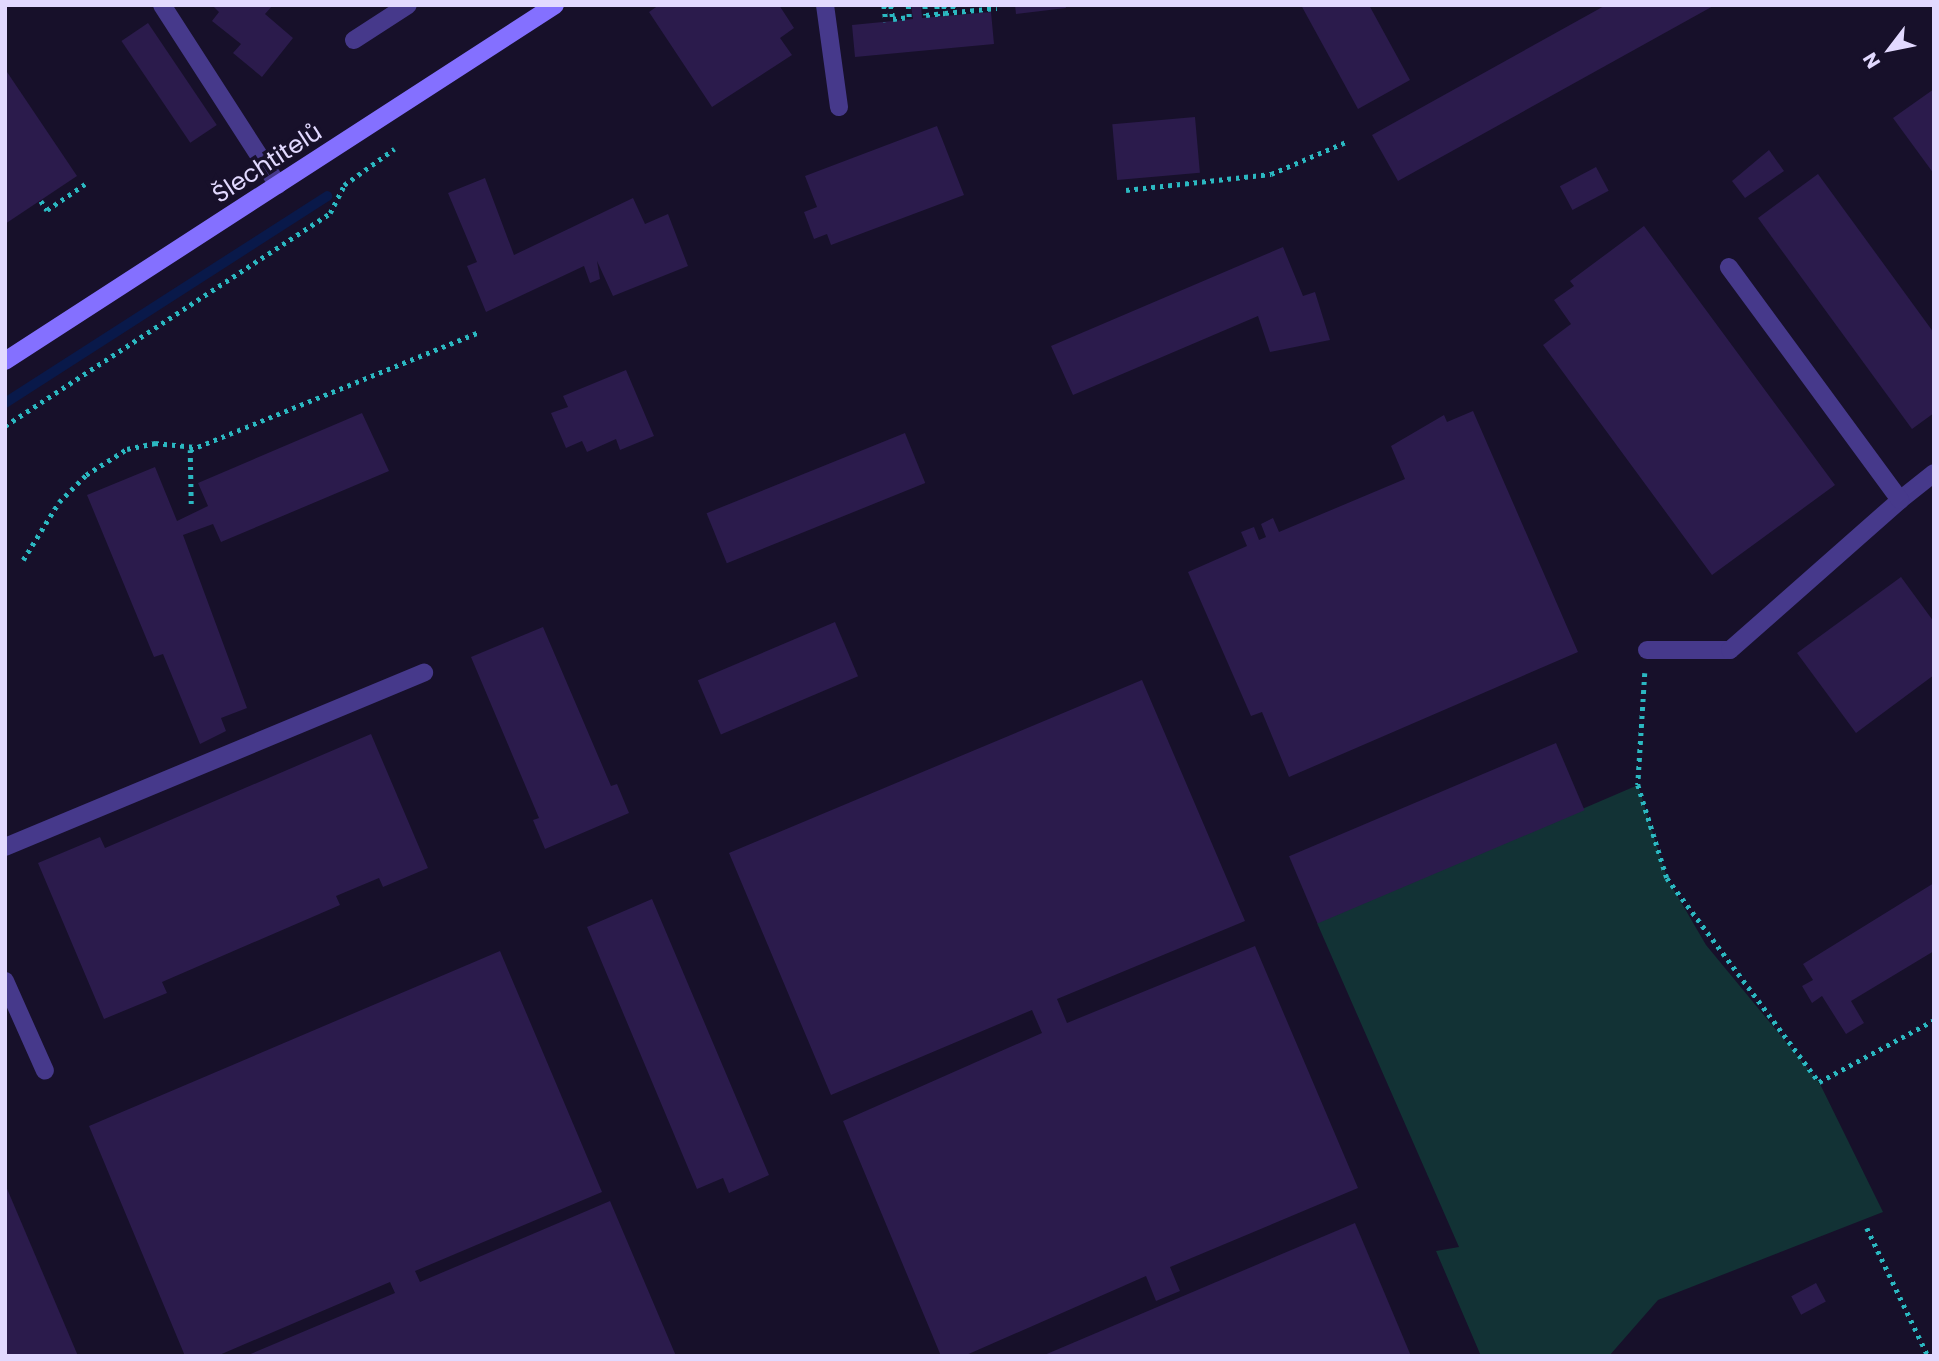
<!DOCTYPE html>
<html>
<head>
<meta charset="utf-8">
<style>
	body { margin:0 }
	#map { position:relative; width:1939px; height:1361px; overflow:hidden; background:#17102a; font-family:Poppins,sans-serif }
	div>[style] { position:absolute }
	[style*='--x'] { left:calc(var(--x)*1px); top:calc(var(--y)*1px); width:calc(var(--w)*1px); rotate:calc(var(--a)*1deg) }
	.green>* { inset:0; background:#123235 }
	.stream>* { height:10px; margin:-5px; padding:0 5px; transform-origin:5px; border-radius:5px; background:#09194a }
	.building>* { inset:0; background:#2b1b4c; transform-origin:0 0 }
	.path>* { height:4.5px; margin-top:-2.25px; transform-origin:0; background:repeating-linear-gradient(90deg,#2bb8c1 0 3.5px,transparent 0 8.5px) }
	.lane>* { height:18px; margin:-9px; padding:0 9px; transform-origin:9px; border-radius:9px; background:#46398b }
	.secondary>* { height:18px; margin:-9px; padding:0 9px; transform-origin:9px; border-radius:9px; background:#8470ff }
	span { translate:-50% -50%; white-space:nowrap; text-align:center; line-height:1.15; -webkit-text-stroke:7px #17102a; paint-order:stroke }
	.street-label { font-size:24px; color:#e2d9ff }
	.frame { position:absolute; inset:0; border:7px solid #e2d9ff; pointer-events:none }
	.north { position:absolute; left:1855px; top:14px; width:70px; height:70px; -webkit-text-stroke:5px #17102a; paint-order:stroke; rotate:238deg; font-size:19px; font-weight:700; line-height:28px; text-align:center; color:#e2d9ff }
	.north::after { content:''; display:block; margin:auto; width:24px; height:32px; background:#e2d9ff; clip-path:polygon(50% 0,100% 100%,50% 72%,0 100%) }
</style>
</head>
<body>
<div id="map">
	<div class="green">
		<div style="clip-path:polygon(1638px 785px,1667px 878px,1706px 945px,1819px 1082px,1883px 1212px,1658px 1300px,1609px 1356px,1481px 1356px,1436px 1251px,1459px 1247px,1317px 923px)"></div>
	</div>
	<div class="stream">
		<div style="--x:5;--y:403;--w:383;--a:-32.7"></div>
	</div>
	<div class="building">
		<div style="clip-path:polygon(212px 5px,273px 5px,265px 14px,293px 38px,262px 77px,233px 53px,241px 44px,212px 21px,219px 12px)"></div>
		<div style="clip-path:polygon(659px 5px,779px 5px,794px 28px,780px 38px,792px 55px,712px 107px,649px 12px)"></div>
		<div style="clip-path:polygon(911px 5px,921px 5px,922px 18px,991px 12px,994px 44px,855px 57px,852px 25px,913px 19px)"></div>
		<div style="clip-path:polygon(1015px 5px,1065px 5px,1066px 8px,1016px 14px)"></div>
		<div style="clip-path:polygon(1301px 5px,1369px 5px,1410px 80px,1358px 109px)"></div>
		<div style="clip-path:polygon(1606px 5px,1715px 5px,1398px 181px,1372px 135px)"></div>
		<div style="left:148px;top:23px;width:123px;height:32px;rotate:56deg"></div>
		<div style="clip-path:polygon(5px 69px,77px 176px,5px 224px)"></div>
		<div style="clip-path:polygon(1934px 89px,1934px 174px,1893px 118px)"></div>
		<div style="left:1195px;top:117px;width:56px;height:83px;rotate:85deg"></div>
		<div style="clip-path:polygon(937px 126px,964px 195px,831px 245px,827px 234px,814px 239px,804px 212px,817px 207px,805px 176px)"></div>
		<div style="clip-path:polygon(1769px 150px,1784px 171px,1745px 198px,1732px 181px)"></div>
		<div style="left:1596px;top:167px;width:27px;height:41px;rotate:62deg"></div>
		<div style="clip-path:polygon(1818px 174px,1934px 333px,1934px 413px,1912px 429px,1758px 218px)"></div>
		<div style="clip-path:polygon(485px 178px,514px 255px,633px 198px,645px 224px,668px 214px,688px 266px,613px 296px,597px 261px,600px 279px,590px 283px,584px 266px,486px 312px,467px 266px,477px 262px,448px 193px)"></div>
		<div style="clip-path:polygon(1644px 226px,1835px 485px,1712px 575px,1543px 345px,1571px 324px,1554px 300px,1574px 286px,1570px 281px)"></div>
		<div style="clip-path:polygon(1283px 247px,1303px 296px,1315px 292px,1330px 340px,1270px 352px,1258px 316px,1073px 395px,1051px 346px)"></div>
		<div style="clip-path:polygon(626px 370px,654px 436px,620px 450px,616px 439px,587px 452px,582px 441px,566px 448px,551px 413px,568px 407px,563px 396px)"></div>
		<div style="clip-path:polygon(1473px 411px,1578px 652px,1289px 777px,1262px 712px,1251px 716px,1188px 572px,1247px 546px,1241px 532px,1254px 527px,1259px 540px,1266px 537px,1261px 524px,1273px 518px,1279px 532px,1405px 479px,1391px 446px,1444px 415px,1447px 422px)"></div>
		<div style="clip-path:polygon(362px 413px,389px 471px,221px 542px,213px 524px,183px 535px,247px 708px,221px 718px,226px 731px,200px 744px,163px 654px,154px 657px,87px 495px,155px 467px,177px 521px,208px 506px,198px 483px)"></div>
		<div style="left:905px;top:433px;width:54px;height:214px;rotate:68deg"></div>
		<div style="clip-path:polygon(1901px 577px,1934px 622px,1934px 675px,1856px 733px,1797px 653px)"></div>
		<div style="left:835px;top:622px;width:59px;height:149px;rotate:67deg"></div>
		<div style="clip-path:polygon(543px 627px,611px 786px,617px 784px,629px 813px,545px 849px,533px 820px,539px 818px,471px 657px)"></div>
		<div style="clip-path:polygon(1142px 680px,1245px 921px,1057px 999px,1067px 1023px,1255px 946px,1358px 1188px,1170px 1267px,1180px 1291px,1156px 1301px,1146px 1276px,964px 1356px,941px 1356px,843px 1121px,1042px 1033px,1032px 1010px,831px 1095px,729px 853px)"></div>
		<div style="clip-path:polygon(371px 734px,428px 868px,383px 887px,379px 878px,336px 896px,340px 905px,162px 982px,167px 993px,104px 1019px,38px 863px,100px 837px,105px 848px)"></div>
		<div style="left:1556px;top:743px;width:73px;height:290px;rotate:67deg"></div>
		<div style="clip-path:polygon(1934px 883px,1934px 951px,1851px 1001px,1864px 1023px,1846px 1034px,1822px 996px,1812px 1003px,1802px 986px,1813px 980px,1803px 964px)"></div>
		<div style="clip-path:polygon(652px 899px,769px 1175px,729px 1193px,723px 1178px,697px 1189px,587px 927px)"></div>
		<div style="clip-path:polygon(500px 951px,602px 1192px,415px 1271px,420px 1282px,610px 1201px,676px 1356px,246px 1356px,395px 1293px,390px 1282px,217px 1356px,185px 1356px,89px 1126px)"></div>
		<div style="clip-path:polygon(5px 1184px,78px 1356px,5px 1356px)"></div>
		<div style="clip-path:polygon(1355px 1223px,1411px 1356px,1042px 1356px)"></div>
		<div style="left:1816px;top:1283px;width:21px;height:28px;rotate:62deg"></div>
	</div>
	<div class="path">
		<div style="--x:884;--y:5;--w:17;--a:83"></div>
		<div style="--x:891;--y:5;--w:14;--a:82"></div>
		<div style="--x:893;--y:19;--w:16;--a:-7"></div>
		<div style="--x:909;--y:17;--w:12;--a:-95"></div>
		<div style="--x:925;--y:5;--w:10;--a:84"></div>
		<div style="--x:926;--y:15;--w:19;--a:-6"></div>
		<div style="--x:937;--y:5;--w:11;--a:85"></div>
		<div style="--x:944;--y:5;--w:8;--a:83"></div>
		<div style="--x:945;--y:13;--w:52;--a:-5.5"></div>
		<div style="--x:953;--y:5;--w:8;--a:83"></div>
		<div style="--x:1126;--y:190;--w:146;--a:-6.3"></div>
		<div style="--x:1271;--y:174;--w:82;--a:-23.1"></div>
		<div style="--x:41;--y:201;--w:11;--a:56"></div>
		<div style="--x:47;--y:210;--w:46;--a:-34.4"></div>
		<div style="--x:5;--y:426;--w:389;--a:-33.2"></div>
		<div style="--x:330;--y:213;--w:31;--a:-63"></div>
		<div style="--x:344;--y:185;--w:62;--a:-35.8"></div>
		<div style="--x:191;--y:504;--w:54;--a:-91.1"></div>
		<div style="--x:190;--y:450;--w:312;--a:-22.2"></div>
		<div style="--x:23;--y:560;--w:68;--a:-58.2"></div>
		<div style="--x:59;--y:502;--w:38;--a:-45"></div>
		<div style="--x:86;--y:475;--w:49;--a:-32.4"></div>
		<div style="--x:127;--y:449;--w:29;--a:-12"></div>
		<div style="--x:155;--y:443;--w:40;--a:5.7"></div>
		<div style="--x:1645;--y:673;--w:112;--a:93.6"></div>
		<div style="--x:1638;--y:785;--w:97;--a:72.7"></div>
		<div style="--x:1667;--y:878;--w:254;--a:53.3"></div>
		<div style="--x:1819;--y:1082;--w:131;--a:-28.3"></div>
		<div style="--x:1867;--y:1228;--w:142;--a:64.5"></div>
	</div>
	<div class="lane">
		<div style="--x:162;--y:5;--w:214;--a:57.2"></div>
		<div style="--x:825;--y:5;--w:103;--a:82.2"></div>
		<div style="--x:354;--y:40;--w:64;--a:-32.9"></div>
		<div style="--x:1900;--y:500;--w:43;--a:-38.5"></div>
		<div style="--x:1647;--y:650;--w:83;--a:0"></div>
		<div style="--x:1730;--y:650;--w:227;--a:-41.4"></div>
		<div style="--x:1900;--y:500;--w:289;--a:-126.3"></div>
		<div style="--x:5;--y:847;--w:454;--a:-22.6"></div>
		<div style="--x:5;--y:981;--w:98;--a:66"></div>
	</div>
	<div class="secondary">
		<div style="--x:5;--y:361;--w:655;--a:-32.91"></div>
	</div>
	<div class="street-label">
		<span style="left:267px;top:163px;rotate:-33deg">Šlechtitelů</span>
	</div>
	<div class="frame"></div>
	<div class="north">N</div>
</div>
</body>
</html>
